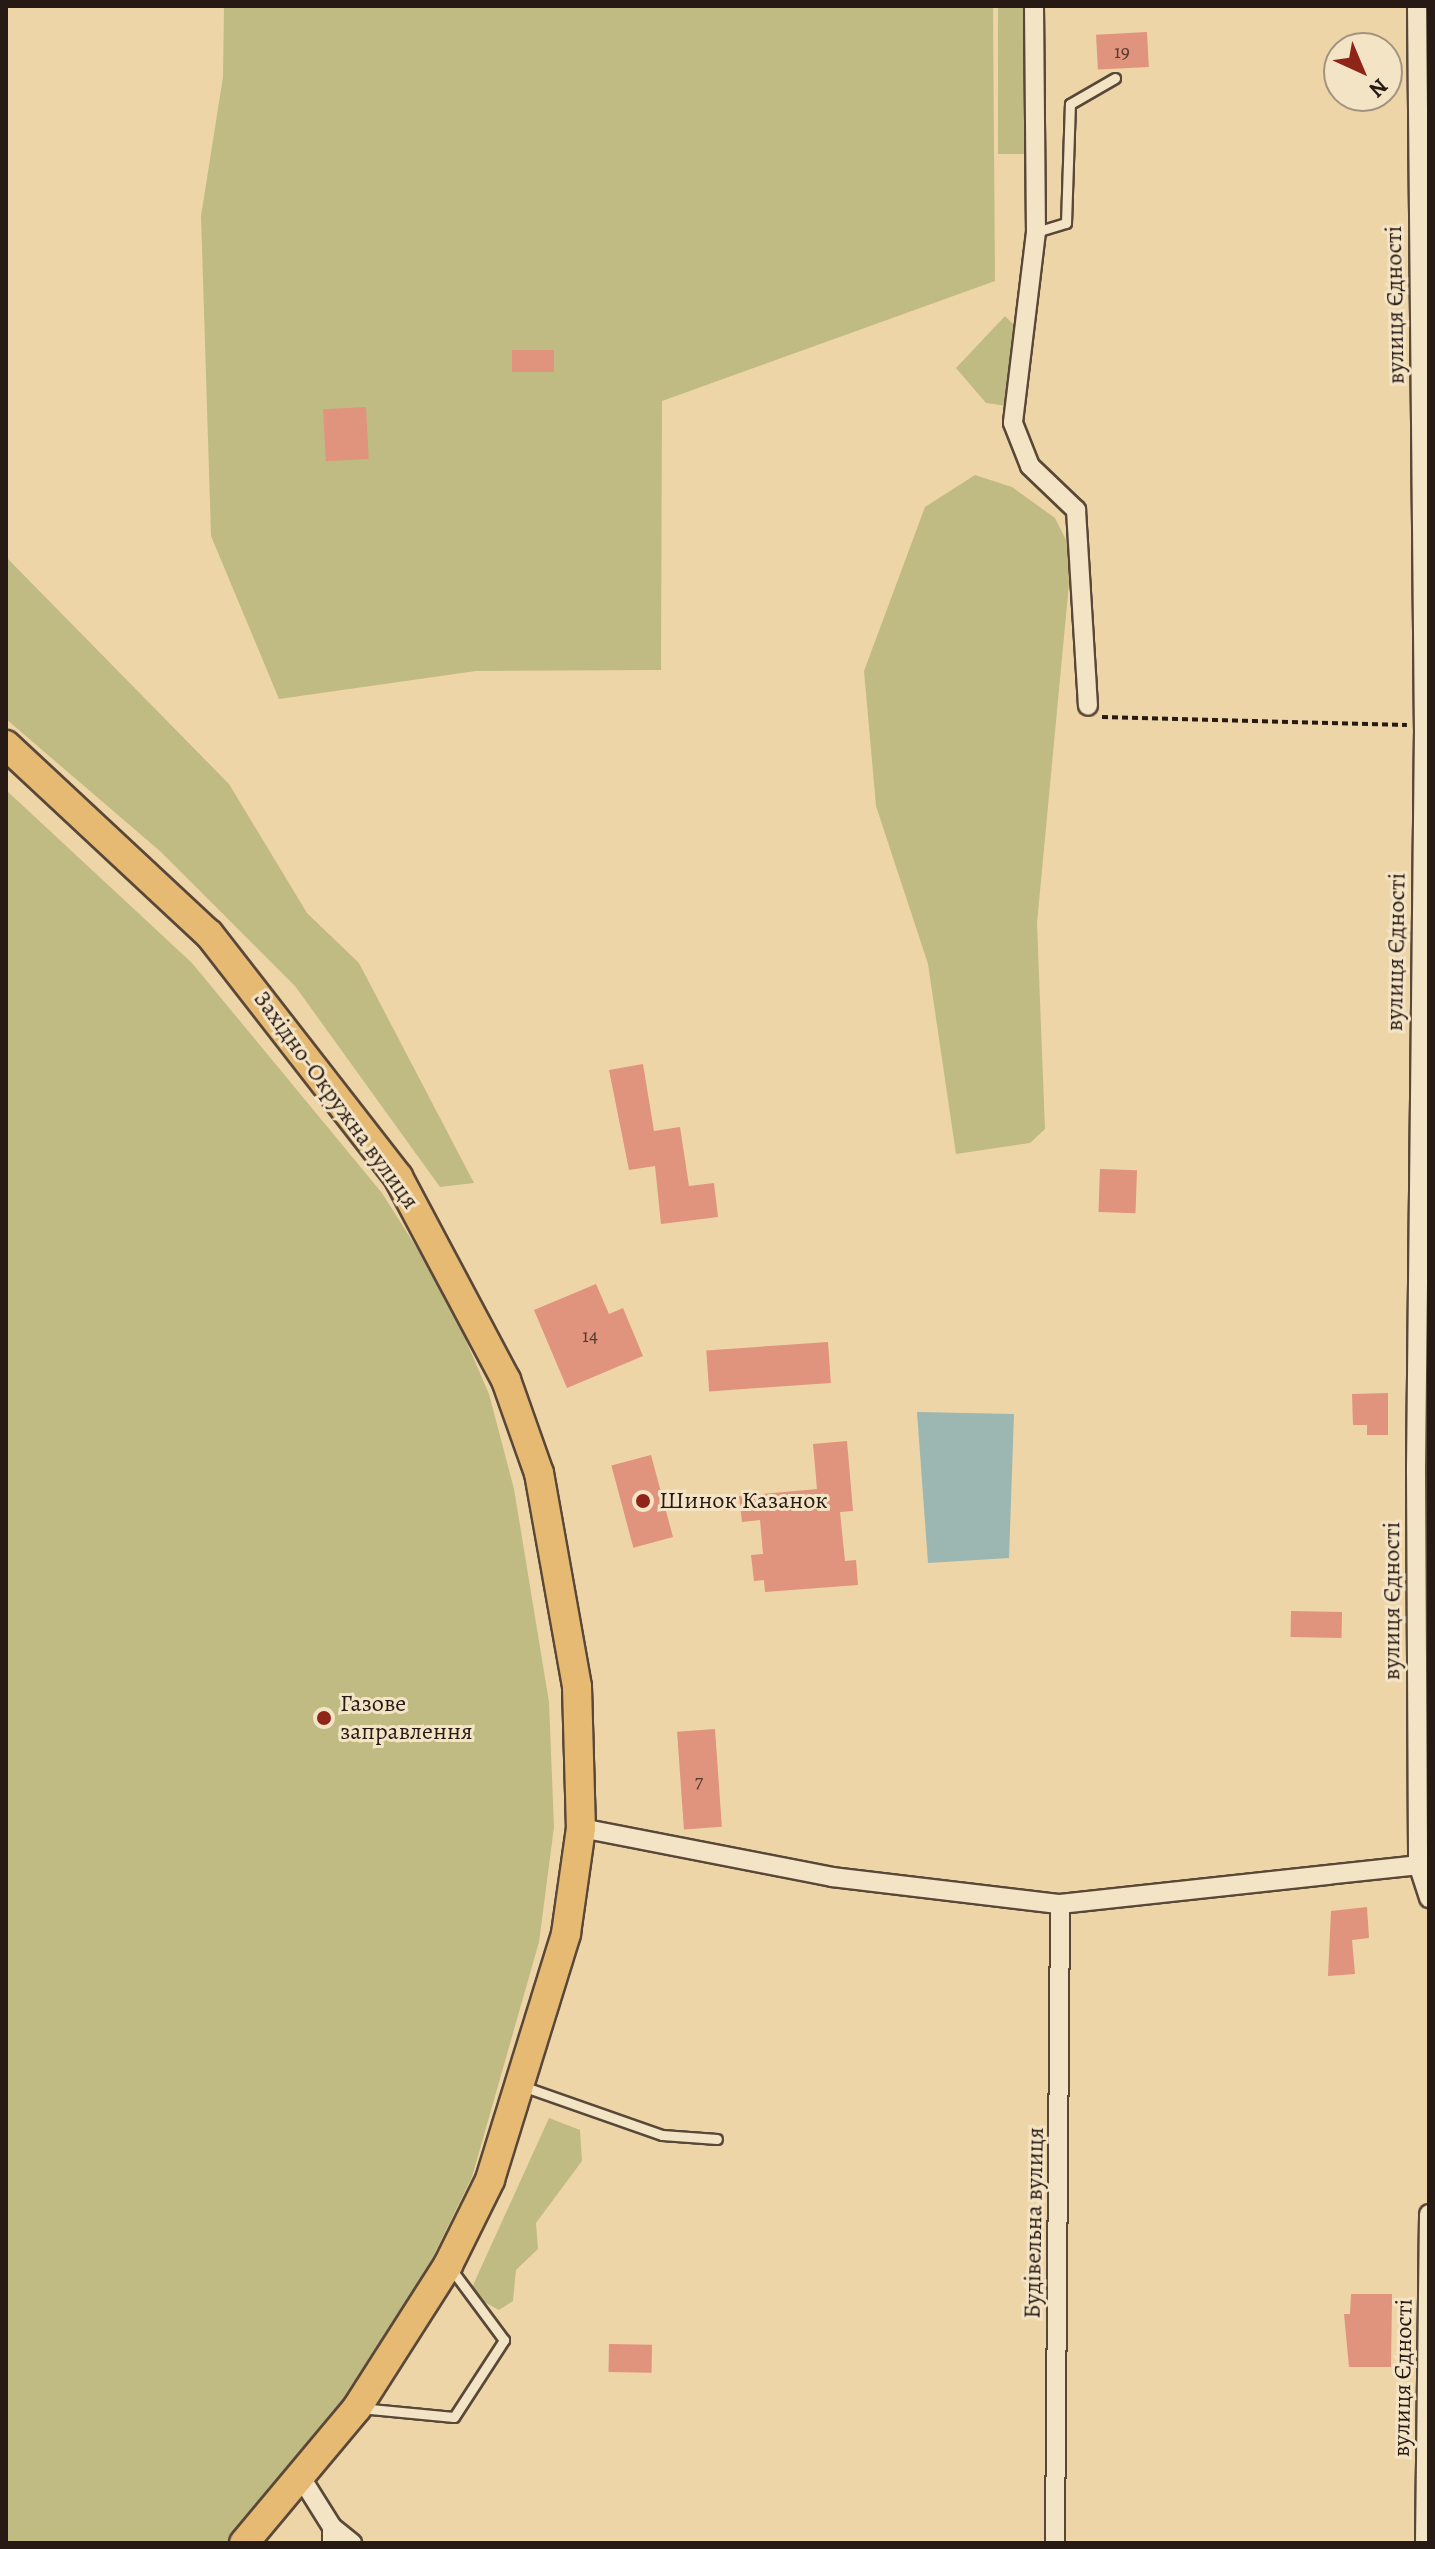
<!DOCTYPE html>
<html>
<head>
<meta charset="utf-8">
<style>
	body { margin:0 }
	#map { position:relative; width:1435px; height:2549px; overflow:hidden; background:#eed5a8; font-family:Alegreya,serif }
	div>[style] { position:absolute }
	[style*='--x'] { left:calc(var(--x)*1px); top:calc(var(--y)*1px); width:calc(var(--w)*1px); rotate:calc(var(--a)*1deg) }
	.green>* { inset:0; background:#c0bb83; transform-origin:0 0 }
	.water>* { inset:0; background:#9cb6b1 }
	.building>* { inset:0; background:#e0937d; transform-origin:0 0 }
	.path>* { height:4px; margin-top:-2px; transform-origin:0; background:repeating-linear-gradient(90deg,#271913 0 6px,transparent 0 10px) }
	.roads { filter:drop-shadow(2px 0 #594838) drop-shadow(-2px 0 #594838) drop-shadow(0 2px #594838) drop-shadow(0 -2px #594838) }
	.service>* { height:9px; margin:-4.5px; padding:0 4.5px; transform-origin:4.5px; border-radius:4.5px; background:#f4e4c6 }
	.minor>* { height:18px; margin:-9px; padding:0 9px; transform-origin:9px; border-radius:9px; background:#f4e4c6 }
	.primary>* { height:28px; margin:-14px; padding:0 14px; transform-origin:14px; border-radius:14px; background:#e7ba74 }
	.dots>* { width:22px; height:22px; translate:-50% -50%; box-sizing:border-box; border:4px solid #f4e4c6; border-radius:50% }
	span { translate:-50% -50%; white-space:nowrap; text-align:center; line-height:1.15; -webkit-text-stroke:6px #f4e4c6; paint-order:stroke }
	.number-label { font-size:20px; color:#55382e }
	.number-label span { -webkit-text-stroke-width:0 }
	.street-label { font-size:24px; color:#271913 }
	.poi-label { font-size:24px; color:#271913 }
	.left { translate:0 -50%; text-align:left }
	.frame { position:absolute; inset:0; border:8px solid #271913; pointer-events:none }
	.north { position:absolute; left:1323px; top:32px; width:80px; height:80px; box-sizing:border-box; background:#f4e4c6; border:2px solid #a2937e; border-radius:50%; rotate:136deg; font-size:22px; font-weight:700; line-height:32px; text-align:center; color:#271913 }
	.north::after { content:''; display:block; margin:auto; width:28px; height:36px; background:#8f2418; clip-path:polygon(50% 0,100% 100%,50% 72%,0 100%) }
</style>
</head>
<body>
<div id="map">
	<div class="green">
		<div style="clip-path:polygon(224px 6px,993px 6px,995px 281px,662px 401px,661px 670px,476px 671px,279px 699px,211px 536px,201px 216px,223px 77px)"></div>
		<div style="left:998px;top:6px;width:28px;height:148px"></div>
		<div style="clip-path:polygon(1005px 316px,1028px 339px,1031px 370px,1007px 406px,986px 403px,956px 368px)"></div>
		<div style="clip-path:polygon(975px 475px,1012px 487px,1055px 518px,1072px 552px,1037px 923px,1045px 1129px,1030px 1143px,956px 1154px,928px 964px,876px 806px,864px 671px,925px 507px)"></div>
		<div style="clip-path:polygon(6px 557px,229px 784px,307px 913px,359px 963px,474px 1183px,440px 1187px,295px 986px,161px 852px,6px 719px)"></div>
		<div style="clip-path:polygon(6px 790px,192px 963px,382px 1193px,446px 1294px,489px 1394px,514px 1489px,549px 1702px,554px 1827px,539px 1942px,472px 2177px,431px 2261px,343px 2402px,229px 2543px,6px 2543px)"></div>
		<div style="clip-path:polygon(549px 2118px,580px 2130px,582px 2161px,536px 2223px,538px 2249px,516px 2270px,513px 2301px,499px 2310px,469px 2294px)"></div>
	</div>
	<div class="water">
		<div style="clip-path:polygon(917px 1412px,1014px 1414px,1009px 1558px,928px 1563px)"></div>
	</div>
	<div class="building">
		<div style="left:1147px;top:32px;width:35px;height:51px;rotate:87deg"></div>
		<div style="left:512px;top:350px;width:42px;height:22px"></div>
		<div style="left:366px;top:407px;width:52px;height:43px;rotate:87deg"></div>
		<div style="clip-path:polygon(643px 1064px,654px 1131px,680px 1127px,689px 1186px,714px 1183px,718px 1217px,661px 1224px,655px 1166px,629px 1170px,609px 1070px)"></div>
		<div style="left:1100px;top:1169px;width:37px;height:43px;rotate:2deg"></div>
		<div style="clip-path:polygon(596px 1284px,609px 1314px,623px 1308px,643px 1356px,567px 1388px,534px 1310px)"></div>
		<div style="left:828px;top:1342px;width:41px;height:122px;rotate:86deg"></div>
		<div style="clip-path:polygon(1388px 1393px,1388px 1435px,1367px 1435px,1367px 1425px,1353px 1425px,1352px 1394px)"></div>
		<div style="clip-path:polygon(847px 1441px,853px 1511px,840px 1512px,845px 1561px,856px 1560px,858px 1585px,765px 1592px,764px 1580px,754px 1581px,751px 1555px,763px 1554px,760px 1520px,742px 1522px,739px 1496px,817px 1489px,813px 1444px)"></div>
		<div style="left:651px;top:1455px;width:85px;height:41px;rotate:75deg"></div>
		<div style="left:1291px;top:1611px;width:51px;height:26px;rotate:1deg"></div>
		<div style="left:715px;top:1729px;width:98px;height:38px;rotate:86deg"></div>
		<div style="clip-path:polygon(1367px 1907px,1369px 1938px,1352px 1940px,1355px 1974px,1328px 1976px,1331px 1911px)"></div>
		<div style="clip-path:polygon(1351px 2294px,1392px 2294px,1391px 2367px,1349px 2367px,1344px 2314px,1350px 2314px)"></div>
		<div style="left:609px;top:2344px;width:43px;height:28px;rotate:1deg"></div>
	</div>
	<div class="path">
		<div style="--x:1102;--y:717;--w:305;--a:1.5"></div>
	</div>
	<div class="roads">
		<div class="service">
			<div style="--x:1036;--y:232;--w:31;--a:-17"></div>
			<div style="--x:1066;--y:223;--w:119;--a:-88.1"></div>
			<div style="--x:1070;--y:104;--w:52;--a:-30"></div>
			<div style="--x:525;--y:2087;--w:145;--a:19.3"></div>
			<div style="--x:662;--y:2135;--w:55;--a:4.2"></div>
			<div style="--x:360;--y:2408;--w:94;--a:5.5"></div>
			<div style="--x:454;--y:2417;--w:92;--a:-57"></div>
			<div style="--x:504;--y:2340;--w:87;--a:-126.6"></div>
		</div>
		<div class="minor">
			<div style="--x:1034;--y:6;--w:226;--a:89.5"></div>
			<div style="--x:1036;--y:232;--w:192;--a:96.9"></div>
			<div style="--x:1013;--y:423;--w:46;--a:68.4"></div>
			<div style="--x:1030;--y:466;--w:64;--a:43.7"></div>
			<div style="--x:1076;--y:510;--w:196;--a:86.5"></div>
			<div style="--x:1417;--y:6;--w:723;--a:89.45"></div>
			<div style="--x:1424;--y:729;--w:741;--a:90.62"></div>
			<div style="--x:1416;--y:1470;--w:394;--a:89.7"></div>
			<div style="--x:1418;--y:1864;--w:36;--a:72"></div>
			<div style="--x:581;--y:1828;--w:256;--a:11"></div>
			<div style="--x:832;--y:1877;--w:230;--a:6.8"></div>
			<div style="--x:1060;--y:1904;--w:371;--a:-6.2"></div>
			<div style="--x:302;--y:2479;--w:57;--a:58"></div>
			<div style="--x:332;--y:2527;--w:16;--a:90"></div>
			<div style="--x:332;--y:2527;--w:26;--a:39"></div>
			<div style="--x:1055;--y:2543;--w:639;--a:-89.55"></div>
			<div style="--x:1425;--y:2543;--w:329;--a:-89.3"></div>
		</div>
		<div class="primary">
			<div style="--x:6;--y:745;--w:277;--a:43"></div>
			<div style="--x:209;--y:934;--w:308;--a:52.1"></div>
			<div style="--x:398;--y:1177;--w:230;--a:62"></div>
			<div style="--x:506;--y:1380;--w:99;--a:70.5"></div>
			<div style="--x:539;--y:1473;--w:217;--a:79.9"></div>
			<div style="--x:577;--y:1687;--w:141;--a:88.4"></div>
			<div style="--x:581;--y:1828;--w:107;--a:98.1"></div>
			<div style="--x:566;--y:1934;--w:257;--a:107.2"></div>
			<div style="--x:490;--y:2180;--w:95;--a:116.3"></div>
			<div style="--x:448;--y:2265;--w:169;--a:122.5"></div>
			<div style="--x:357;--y:2408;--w:176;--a:129.9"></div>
		</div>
	</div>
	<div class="dots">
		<div style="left:643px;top:1501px;background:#8f2418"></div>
		<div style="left:324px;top:1718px;background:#8f2418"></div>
	</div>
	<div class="number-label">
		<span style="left:1122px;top:51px">19</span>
		<span style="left:590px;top:1335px">14</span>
		<span style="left:699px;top:1780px">7</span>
	</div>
	<div class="street-label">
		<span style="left:1395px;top:305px;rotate:-91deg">вулиця Єдності</span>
		<span style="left:1396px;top:952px;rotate:-89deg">вулиця Єдності</span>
		<span style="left:336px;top:1100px;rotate:54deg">Західно-Окружна вулиця</span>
		<span style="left:1392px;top:1601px;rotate:-90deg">вулиця Єдності</span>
		<span style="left:1034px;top:2223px;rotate:-89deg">Будівельна вулиця</span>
		<span style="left:1403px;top:2378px;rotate:-89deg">вулиця Єдності</span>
	</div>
	<div class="poi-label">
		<span class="left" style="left:659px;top:1501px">Шинок Казанок</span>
		<span class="left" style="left:340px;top:1718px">Газове<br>заправлення</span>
	</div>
	<div class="frame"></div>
	<div class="north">N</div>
</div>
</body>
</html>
